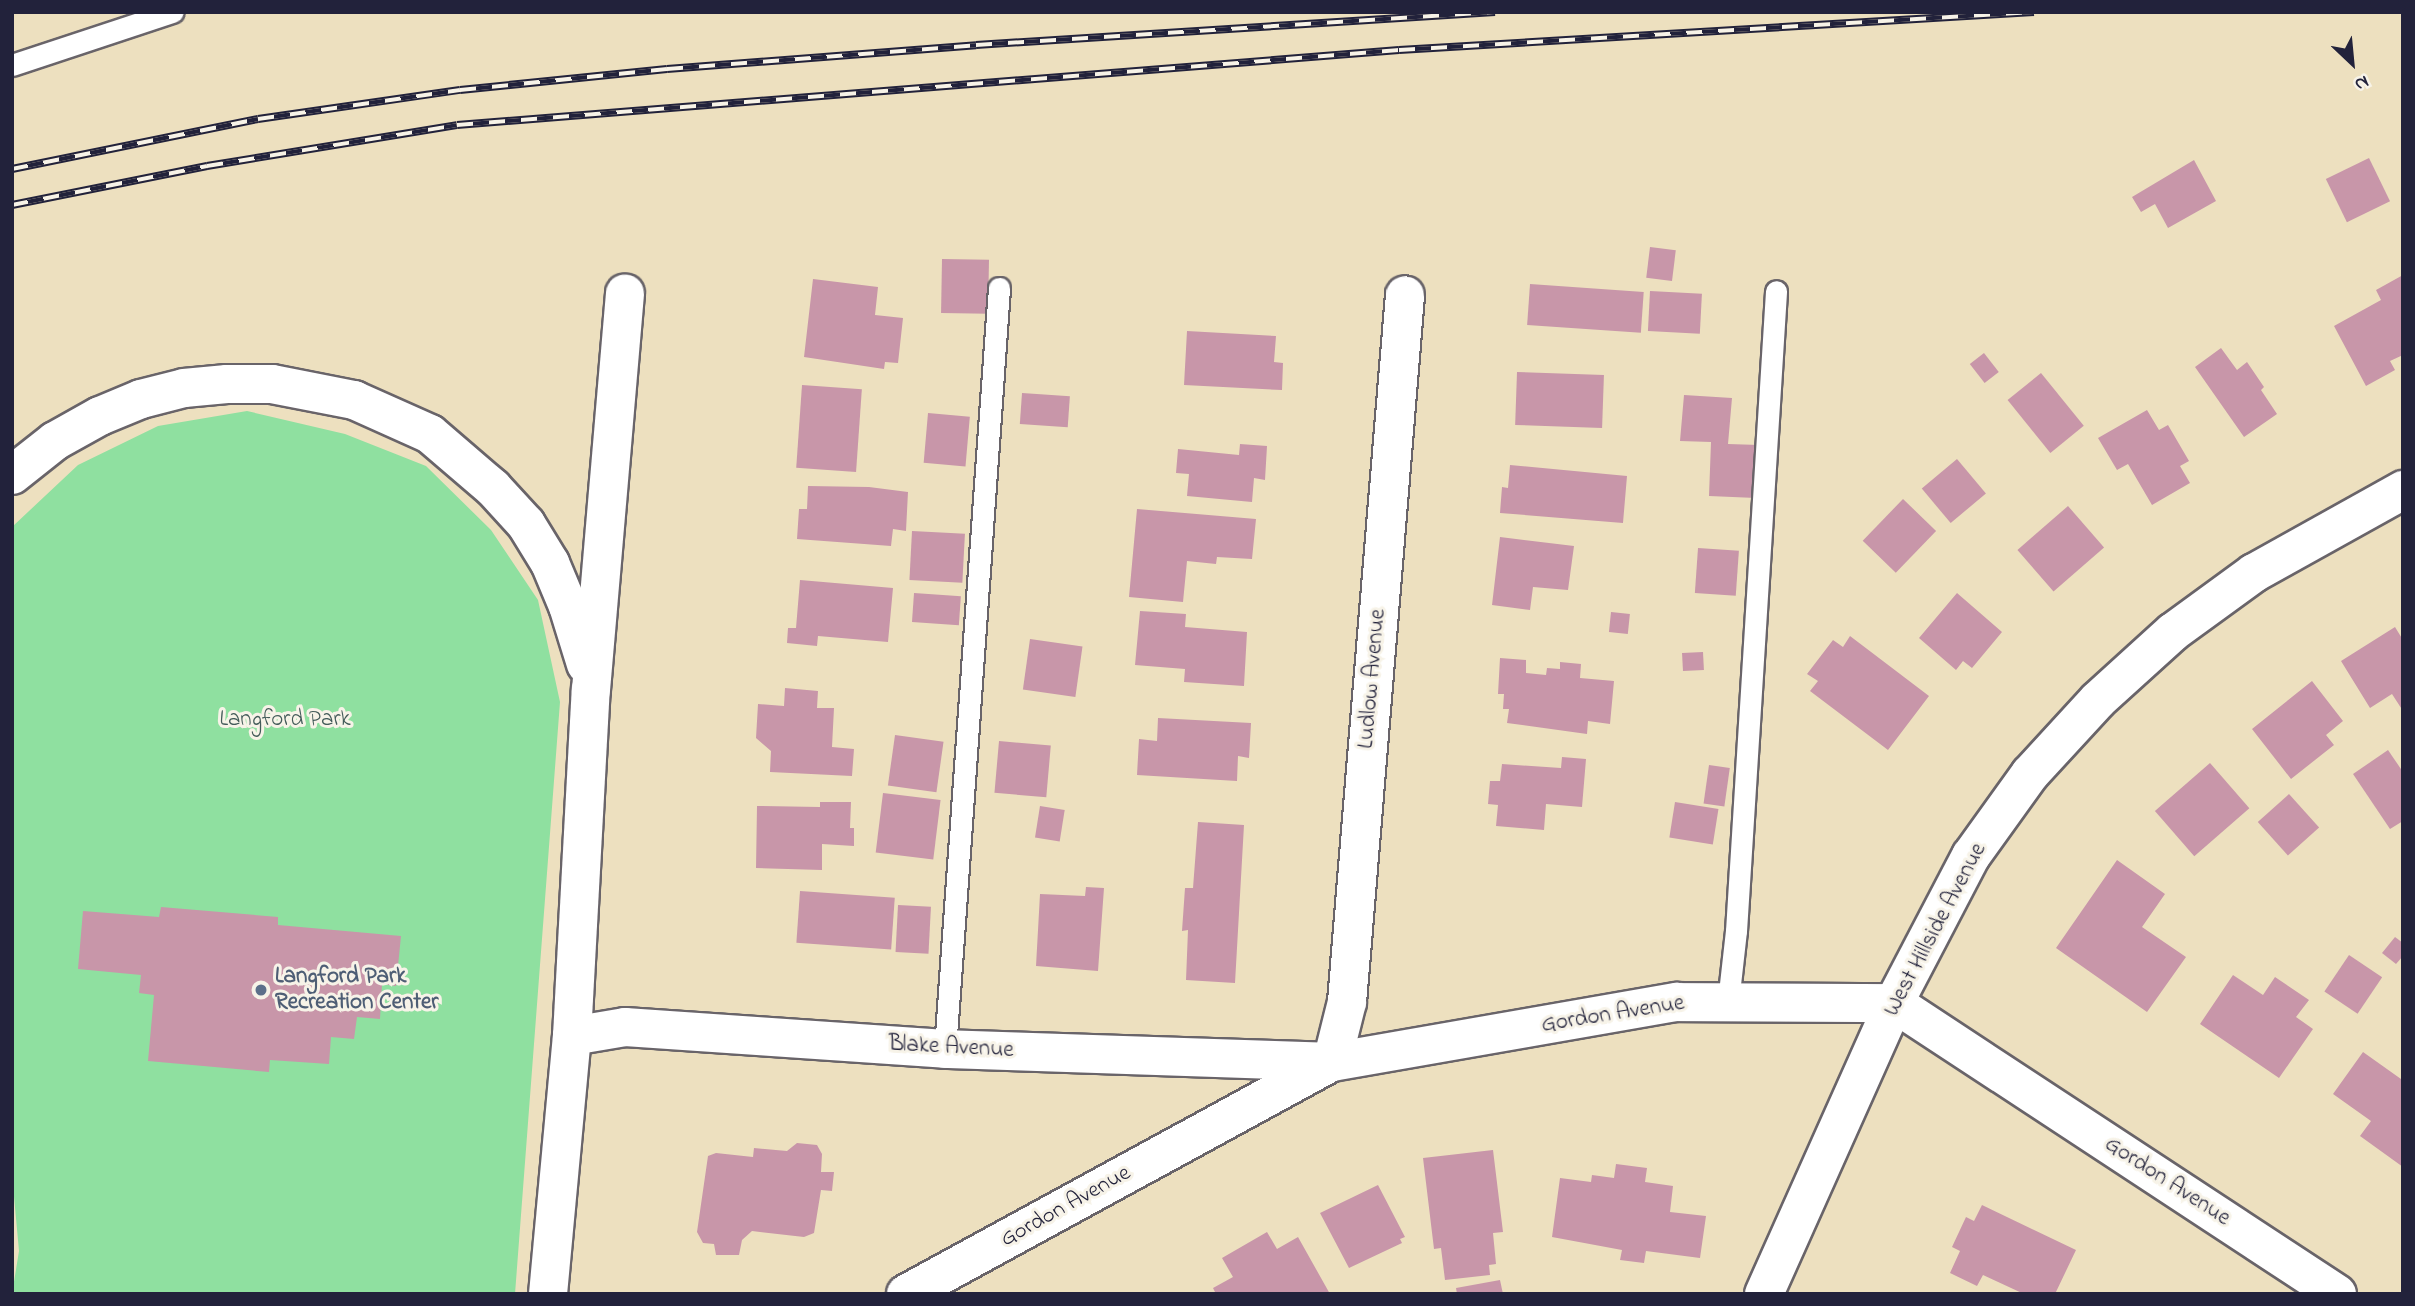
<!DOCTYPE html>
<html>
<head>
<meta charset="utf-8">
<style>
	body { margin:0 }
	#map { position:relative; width:2415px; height:1306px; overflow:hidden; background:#ede0bf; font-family:"Indie Flower",sans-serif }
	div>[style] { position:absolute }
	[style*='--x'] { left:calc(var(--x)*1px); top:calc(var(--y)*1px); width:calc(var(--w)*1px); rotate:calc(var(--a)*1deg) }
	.green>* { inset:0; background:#8fe0a0 }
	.building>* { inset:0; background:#c896a9; transform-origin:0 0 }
	.roads { filter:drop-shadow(2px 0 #696469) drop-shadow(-2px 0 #696469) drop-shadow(0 2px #696469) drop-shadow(0 -2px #696469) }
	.lane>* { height:21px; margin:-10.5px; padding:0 10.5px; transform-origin:10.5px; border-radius:10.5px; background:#fff }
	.street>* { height:38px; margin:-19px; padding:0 19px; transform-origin:19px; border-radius:19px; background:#fff }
	.rail>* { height:8px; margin-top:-4px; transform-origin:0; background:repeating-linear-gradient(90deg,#f7f3e8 0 16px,#22223b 0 32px); box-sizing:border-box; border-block:2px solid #22223b }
	.dots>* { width:19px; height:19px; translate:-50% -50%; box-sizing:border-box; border:4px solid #f7f3e8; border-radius:50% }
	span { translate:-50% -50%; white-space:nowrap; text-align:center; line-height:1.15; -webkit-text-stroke:6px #f7f3e8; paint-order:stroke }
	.street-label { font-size:23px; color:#22223b }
	.park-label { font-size:23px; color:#435b59 }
	.service-label { font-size:23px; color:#4e5e75; font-weight:700 }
	.left { translate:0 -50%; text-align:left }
	.frame { position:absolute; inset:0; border:14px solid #22223b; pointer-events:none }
	.north { position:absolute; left:2317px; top:28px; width:70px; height:70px; -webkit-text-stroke:5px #f7f3e8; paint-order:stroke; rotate:154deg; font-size:19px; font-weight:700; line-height:28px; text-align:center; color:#22223b }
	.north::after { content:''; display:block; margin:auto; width:24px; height:32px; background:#22223b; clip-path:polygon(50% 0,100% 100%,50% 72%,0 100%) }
</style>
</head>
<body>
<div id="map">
	<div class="green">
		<div style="clip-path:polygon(247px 411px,345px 434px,426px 466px,491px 530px,538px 600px,560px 702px,515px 1294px,12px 1294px,19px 1251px,12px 1175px,12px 527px,78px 465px,158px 426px)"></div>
	</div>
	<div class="building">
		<div style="left:2369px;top:158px;width:48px;height:48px;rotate:64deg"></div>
		<div style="clip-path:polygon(2194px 160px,2216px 201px,2168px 228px,2155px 204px,2141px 212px,2132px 197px)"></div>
		<div style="left:1650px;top:247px;width:26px;height:31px;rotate:7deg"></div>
		<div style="left:942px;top:259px;width:47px;height:54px;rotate:1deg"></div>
		<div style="clip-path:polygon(2403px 275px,2403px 355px,2390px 361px,2395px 370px,2366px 386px,2334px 326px,2381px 300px,2376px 290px)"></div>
		<div style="clip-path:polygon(813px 279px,878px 287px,875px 315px,903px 318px,898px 363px,885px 362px,884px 369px,804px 357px)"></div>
		<div style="left:1530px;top:284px;width:114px;height:41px;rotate:4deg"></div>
		<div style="left:1650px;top:291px;width:52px;height:40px;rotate:3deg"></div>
		<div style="clip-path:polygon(1187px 331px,1276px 336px,1274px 362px,1283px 363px,1282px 390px,1184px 385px)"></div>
		<div style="clip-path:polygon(2221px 348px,2237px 370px,2247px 362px,2264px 387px,2261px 390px,2277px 414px,2244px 437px,2195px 367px)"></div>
		<div style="left:1984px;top:353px;width:24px;height:18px;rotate:52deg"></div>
		<div style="left:1517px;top:372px;width:87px;height:53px;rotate:2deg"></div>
		<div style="left:2041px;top:373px;width:68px;height:43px;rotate:51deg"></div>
		<div style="left:802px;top:385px;width:60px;height:83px;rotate:4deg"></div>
		<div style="left:1022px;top:393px;width:48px;height:31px;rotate:4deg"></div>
		<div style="clip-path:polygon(1684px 395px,1732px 398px,1728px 444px,1759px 445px,1756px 498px,1709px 496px,1711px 442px,1680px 441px)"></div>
		<div style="clip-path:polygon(2147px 410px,2159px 430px,2168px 425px,2189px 461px,2180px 466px,2190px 483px,2152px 505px,2128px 464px,2117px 470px,2098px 438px)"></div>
		<div style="left:928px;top:413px;width:42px;height:50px;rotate:5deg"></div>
		<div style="clip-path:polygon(1240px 444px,1267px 446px,1265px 480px,1254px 478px,1252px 502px,1187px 496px,1189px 474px,1176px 473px,1178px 449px,1239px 455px)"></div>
		<div style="left:1957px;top:459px;width:45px;height:46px;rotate:50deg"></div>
		<div style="clip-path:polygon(1510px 465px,1627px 476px,1623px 523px,1500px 513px,1502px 487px,1508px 488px)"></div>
		<div style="clip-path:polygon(808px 486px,869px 487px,908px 492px,906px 531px,893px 529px,891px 546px,797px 539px,799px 509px,807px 509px)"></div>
		<div style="left:1903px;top:499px;width:46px;height:58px;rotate:44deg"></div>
		<div style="left:2068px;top:506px;width:55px;height:67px;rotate:49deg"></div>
		<div style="clip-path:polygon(1137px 509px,1256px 519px,1252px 559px,1217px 557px,1216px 564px,1187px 561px,1183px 602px,1129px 597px)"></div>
		<div style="left:912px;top:531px;width:53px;height:49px;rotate:3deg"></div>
		<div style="clip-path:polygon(1500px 537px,1574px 546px,1568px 590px,1533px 587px,1530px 610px,1492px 605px)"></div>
		<div style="left:1698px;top:548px;width:41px;height:45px;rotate:4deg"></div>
		<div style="clip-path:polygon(800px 580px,893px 588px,888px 642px,818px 636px,817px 646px,787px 643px,788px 628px,796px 628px)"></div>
		<div style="left:914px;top:593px;width:47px;height:29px;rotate:4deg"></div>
		<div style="clip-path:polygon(1957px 593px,2002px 632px,1972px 668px,1963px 661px,1956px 670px,1919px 638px)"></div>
		<div style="clip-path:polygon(1140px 611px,1186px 614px,1185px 627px,1247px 632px,1244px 686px,1184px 682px,1185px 669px,1135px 665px)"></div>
		<div style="left:1611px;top:612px;width:19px;height:20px;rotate:6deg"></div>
		<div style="clip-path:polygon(2395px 627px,2403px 640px,2403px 711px,2392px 694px,2370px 708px,2341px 661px)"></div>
		<div style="clip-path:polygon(1850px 636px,1929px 696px,1888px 750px,1810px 691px,1818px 681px,1807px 674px,1833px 640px,1843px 647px)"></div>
		<div style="left:1030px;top:639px;width:53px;height:51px;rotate:8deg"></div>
		<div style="left:1703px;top:652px;width:18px;height:21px;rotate:87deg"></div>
		<div style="clip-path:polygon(1500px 658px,1526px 660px,1526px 673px,1546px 675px,1547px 668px,1560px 669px,1560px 662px,1581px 664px,1580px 678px,1614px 681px,1610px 724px,1588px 721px,1587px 734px,1507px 723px,1509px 709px,1503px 709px,1504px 694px,1498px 694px)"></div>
		<div style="clip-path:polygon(2312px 681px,2343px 721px,2326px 735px,2334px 745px,2291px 779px,2252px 729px)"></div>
		<div style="clip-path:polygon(785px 688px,818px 691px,817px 708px,834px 708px,832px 747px,854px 749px,852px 776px,770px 772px,771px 751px,756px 738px,758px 704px,784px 706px)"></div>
		<div style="clip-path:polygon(1158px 718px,1251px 723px,1249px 758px,1238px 756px,1237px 781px,1137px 775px,1139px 739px,1157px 741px)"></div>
		<div style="left:895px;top:735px;width:49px;height:51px;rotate:8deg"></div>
		<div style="left:999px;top:741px;width:52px;height:52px;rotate:5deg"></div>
		<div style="clip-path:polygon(2388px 750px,2403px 772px,2403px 821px,2390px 829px,2353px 774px)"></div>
		<div style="clip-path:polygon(1562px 757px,1586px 759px,1582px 807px,1546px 804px,1544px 830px,1496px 826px,1498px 805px,1488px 804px,1490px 781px,1500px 781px,1502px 764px,1561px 768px)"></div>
		<div style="left:2210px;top:763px;width:60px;height:73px;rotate:49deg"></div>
		<div style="left:1709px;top:765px;width:21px;height:39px;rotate:8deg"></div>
		<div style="left:883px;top:793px;width:58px;height:60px;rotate:7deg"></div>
		<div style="left:2289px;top:794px;width:45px;height:42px;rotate:48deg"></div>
		<div style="clip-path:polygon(820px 802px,851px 802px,850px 828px,854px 828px,854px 846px,822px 844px,822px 870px,756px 868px,757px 806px,820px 807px)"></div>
		<div style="left:1675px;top:802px;width:44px;height:36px;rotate:9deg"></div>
		<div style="left:1040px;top:806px;width:25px;height:32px;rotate:9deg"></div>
		<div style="clip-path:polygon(1198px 822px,1244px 825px,1235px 983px,1186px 980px,1188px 930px,1182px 931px,1185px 888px,1193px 888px)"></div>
		<div style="clip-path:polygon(2117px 860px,2165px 894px,2142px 927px,2186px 957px,2147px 1012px,2056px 948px)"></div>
		<div style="clip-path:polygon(1086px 887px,1104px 888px,1098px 971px,1036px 966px,1040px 894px,1085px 896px)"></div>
		<div style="left:800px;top:891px;width:95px;height:52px;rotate:4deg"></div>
		<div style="left:898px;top:905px;width:33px;height:47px;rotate:3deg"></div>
		<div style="clip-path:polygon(161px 907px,278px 917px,278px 925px,401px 936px,396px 986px,382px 984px,380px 1019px,357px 1017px,354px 1039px,331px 1037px,329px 1064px,270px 1060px,269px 1072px,148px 1061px,154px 995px,139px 993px,141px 975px,78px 969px,83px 911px,159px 917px)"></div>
		<div style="clip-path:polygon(2395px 937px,2403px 943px,2403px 956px,2396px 964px,2382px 953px)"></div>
		<div style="left:2349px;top:955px;width:40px;height:44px;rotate:34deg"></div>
		<div style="clip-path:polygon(2233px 975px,2263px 995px,2275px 977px,2309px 1000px,2296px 1017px,2313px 1029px,2279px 1078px,2200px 1024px)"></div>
		<div style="clip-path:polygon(2363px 1052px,2401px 1079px,2403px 1076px,2403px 1167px,2360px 1136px,2371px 1121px,2333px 1094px)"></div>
		<div style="clip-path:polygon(797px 1143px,817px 1145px,822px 1154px,821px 1172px,834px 1172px,832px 1191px,821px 1190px,814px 1233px,804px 1237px,752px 1231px,742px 1240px,739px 1255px,716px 1255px,714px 1244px,703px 1243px,697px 1232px,708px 1156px,716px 1153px,753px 1157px,754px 1148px,787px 1151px)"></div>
		<div style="clip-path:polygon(1493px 1150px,1503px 1232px,1493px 1233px,1496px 1264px,1489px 1265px,1490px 1275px,1445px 1280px,1441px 1248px,1434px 1249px,1423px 1158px)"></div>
		<div style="clip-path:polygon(1616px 1164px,1647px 1168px,1645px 1182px,1673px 1186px,1670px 1212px,1706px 1216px,1700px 1258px,1646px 1251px,1644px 1263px,1620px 1260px,1622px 1250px,1552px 1237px,1560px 1178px,1591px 1182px,1592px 1175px,1614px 1178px)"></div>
		<div style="clip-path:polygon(1378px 1185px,1405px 1237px,1400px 1239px,1402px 1243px,1349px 1268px,1320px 1213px)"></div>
		<div style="clip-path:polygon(1982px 1205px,2076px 1250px,2055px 1294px,2024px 1294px,1983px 1275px,1977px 1286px,1950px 1273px,1960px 1251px,1952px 1247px,1966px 1217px,1974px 1221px)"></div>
		<div style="clip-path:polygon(1267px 1232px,1277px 1249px,1298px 1237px,1330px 1294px,1216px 1294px,1213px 1288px,1233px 1277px,1222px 1258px)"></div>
		<div style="clip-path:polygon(1500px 1280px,1503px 1294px,1457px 1294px,1456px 1288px)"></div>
	</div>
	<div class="roads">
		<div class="lane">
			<div style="--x:12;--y:65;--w:169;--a:-18.3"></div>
			<div style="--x:1728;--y:1002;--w:71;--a:-83.6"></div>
			<div style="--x:1736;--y:931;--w:641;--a:-86.42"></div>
			<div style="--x:945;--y:1049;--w:763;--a:-85.94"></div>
		</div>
		<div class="street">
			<div style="--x:12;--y:475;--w:55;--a:-38.3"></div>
			<div style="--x:55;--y:441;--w:51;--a:-29.1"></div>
			<div style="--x:100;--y:416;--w:44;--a:-22.5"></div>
			<div style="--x:141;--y:399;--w:44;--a:-14.3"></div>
			<div style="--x:184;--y:388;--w:43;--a:-5.3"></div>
			<div style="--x:227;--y:384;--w:45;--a:0"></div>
			<div style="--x:272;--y:384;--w:84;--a:11"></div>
			<div style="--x:354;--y:400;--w:83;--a:24.1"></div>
			<div style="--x:430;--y:434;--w:83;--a:40.6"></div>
			<div style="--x:493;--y:488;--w:49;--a:47.5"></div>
			<div style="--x:526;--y:524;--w:46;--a:58.4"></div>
			<div style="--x:550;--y:563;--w:47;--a:67.3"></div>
			<div style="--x:568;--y:606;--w:61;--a:72.8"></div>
			<div style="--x:572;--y:1036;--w:54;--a:-9.6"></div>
			<div style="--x:625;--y:1027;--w:321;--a:3.9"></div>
			<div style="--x:945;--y:1049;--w:386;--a:1.9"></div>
			<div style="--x:1332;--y:1062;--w:62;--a:-76"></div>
			<div style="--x:1347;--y:1002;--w:709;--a:-85.31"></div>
			<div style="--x:548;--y:1294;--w:259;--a:-84.7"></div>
			<div style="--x:572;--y:1036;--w:347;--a:-86.9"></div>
			<div style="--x:591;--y:690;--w:398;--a:-85.1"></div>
			<div style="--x:906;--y:1294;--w:485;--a:-28.6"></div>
			<div style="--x:1332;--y:1062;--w:350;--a:-9.9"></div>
			<div style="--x:1677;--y:1002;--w:217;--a:0.3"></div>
			<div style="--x:1894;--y:1003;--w:530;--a:33.3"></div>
			<div style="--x:1764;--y:1294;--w:319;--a:-65.9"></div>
			<div style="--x:1894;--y:1003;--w:166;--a:-62.4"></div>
			<div style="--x:1971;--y:856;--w:101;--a:-54.3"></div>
			<div style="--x:2030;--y:774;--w:100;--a:-47.4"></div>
			<div style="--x:2098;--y:700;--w:101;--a:-42.2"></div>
			<div style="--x:2173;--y:632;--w:100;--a:-36.1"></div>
			<div style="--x:2254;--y:573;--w:171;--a:-29.1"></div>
		</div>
	</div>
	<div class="rail">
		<div style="--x:12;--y:169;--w:251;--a:-11.5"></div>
		<div style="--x:258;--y:119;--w:204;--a:-8.2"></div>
		<div style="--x:460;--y:90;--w:208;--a:-5.8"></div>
		<div style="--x:667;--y:69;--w:310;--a:-4.4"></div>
		<div style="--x:976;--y:45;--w:520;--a:-3.64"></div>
		<div style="--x:12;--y:205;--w:199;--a:-11.3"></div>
		<div style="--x:207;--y:166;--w:253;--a:-9.3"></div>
		<div style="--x:457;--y:125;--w:945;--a:-4.55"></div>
		<div style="--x:1399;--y:50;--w:636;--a:-3.42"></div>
	</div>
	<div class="dots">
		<div style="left:261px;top:990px;background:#5c6f8a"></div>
	</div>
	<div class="street-label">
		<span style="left:1373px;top:679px;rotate:-85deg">Ludlow Avenue</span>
		<span style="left:1936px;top:930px;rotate:-62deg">West Hillside Avenue</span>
		<span style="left:1613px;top:1015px;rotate:-9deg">Gordon Avenue</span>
		<span style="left:951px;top:1048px;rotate:3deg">Blake Avenue</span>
		<span style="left:2167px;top:1182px;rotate:33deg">Gordon Avenue</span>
		<span style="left:1066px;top:1207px;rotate:-29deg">Gordon Avenue</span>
	</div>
	<div class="park-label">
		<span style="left:285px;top:720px">Langford Park</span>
	</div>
	<div class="service-label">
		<span class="left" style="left:275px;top:990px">Langford Park<br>Recreation Center</span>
	</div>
	<div class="frame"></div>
	<div class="north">N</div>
</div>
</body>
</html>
